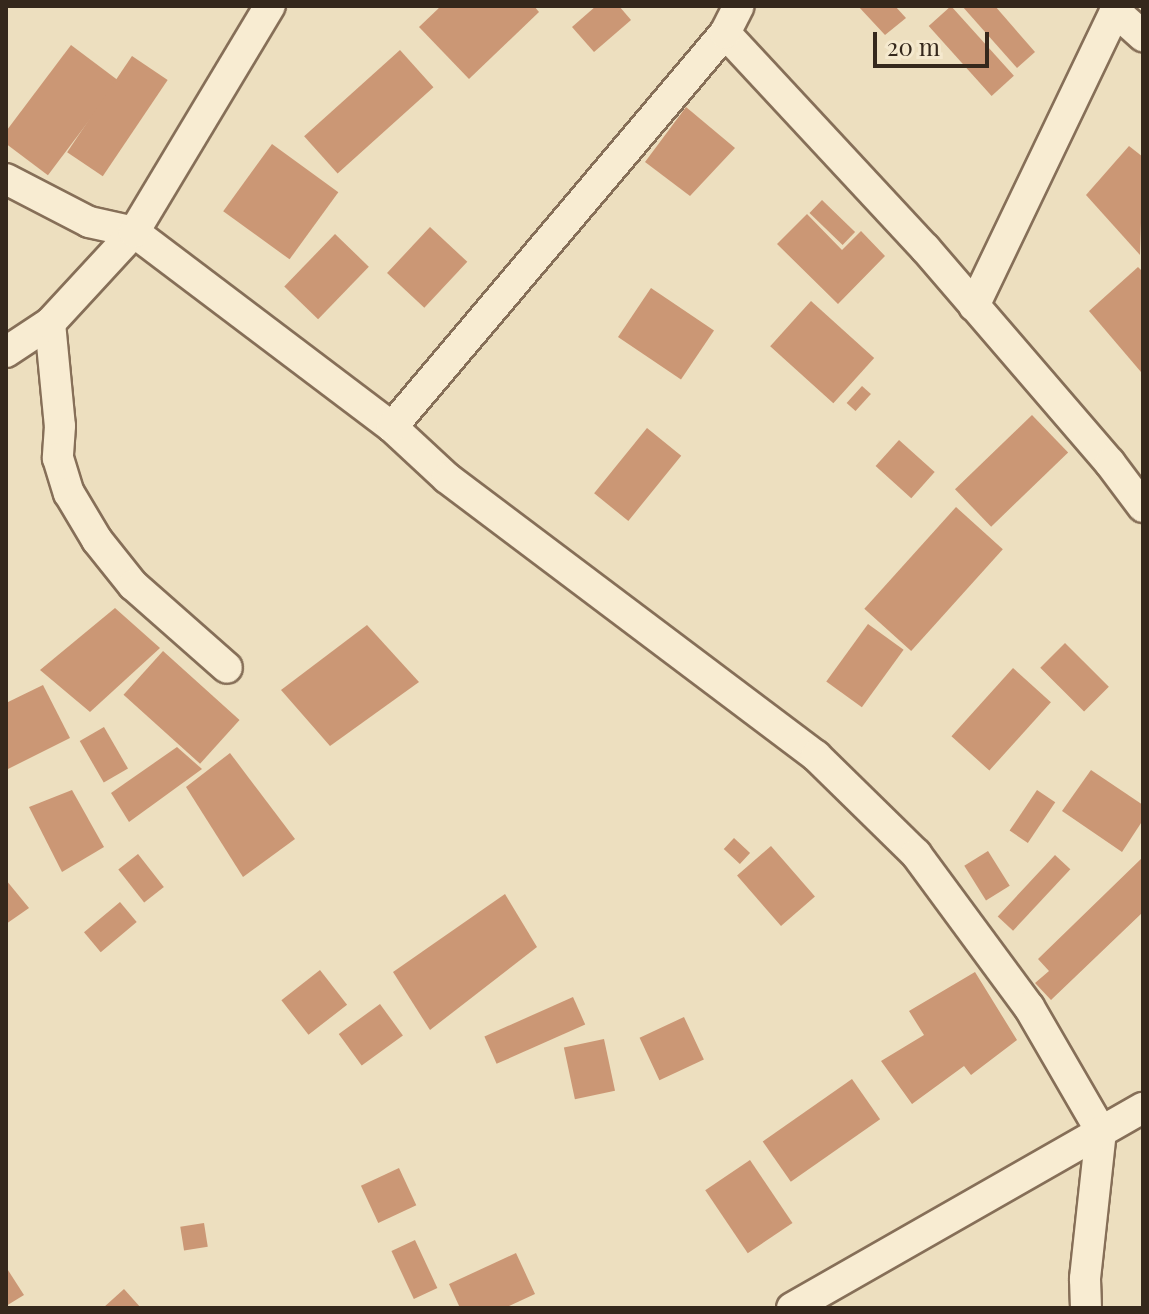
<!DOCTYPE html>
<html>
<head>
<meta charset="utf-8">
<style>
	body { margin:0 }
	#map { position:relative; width:1149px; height:1314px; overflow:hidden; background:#eddfbf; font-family:"Playfair Display",serif }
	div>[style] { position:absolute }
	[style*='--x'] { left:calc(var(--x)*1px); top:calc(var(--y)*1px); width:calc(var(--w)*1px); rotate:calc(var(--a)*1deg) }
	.building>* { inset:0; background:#cb9775; transform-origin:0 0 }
	.roads { filter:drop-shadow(2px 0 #866f58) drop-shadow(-2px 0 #866f58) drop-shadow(0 2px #866f58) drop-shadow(0 -2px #866f58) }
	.minor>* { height:30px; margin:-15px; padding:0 15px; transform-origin:15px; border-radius:15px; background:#f8ecd2 }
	span { translate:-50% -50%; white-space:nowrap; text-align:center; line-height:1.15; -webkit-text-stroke:6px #f5e9ce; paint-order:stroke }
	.frame { position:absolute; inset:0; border:8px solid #35281c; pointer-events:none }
	.scale { position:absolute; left:873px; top:32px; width:116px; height:36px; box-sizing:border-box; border:4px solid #35281c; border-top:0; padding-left:10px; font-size:24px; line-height:28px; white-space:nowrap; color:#35281c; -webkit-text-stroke:6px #f5e9ce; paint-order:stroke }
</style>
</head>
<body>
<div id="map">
	<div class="building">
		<div style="clip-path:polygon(441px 6px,534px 6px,539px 12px,469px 79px,419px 27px)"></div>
		<div style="clip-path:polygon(596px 6px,619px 6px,631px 20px,594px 52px,572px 27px)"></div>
		<div style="clip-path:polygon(858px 6px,895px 6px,906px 18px,885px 35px)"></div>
		<div style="left:951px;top:6px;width:94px;height:30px;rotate:48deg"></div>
		<div style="clip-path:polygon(962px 6px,995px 6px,1035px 52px,1017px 68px)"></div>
		<div style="left:71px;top:45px;width:60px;height:118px;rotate:37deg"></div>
		<div style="left:400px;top:50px;width:50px;height:129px;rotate:48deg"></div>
		<div style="left:132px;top:56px;width:43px;height:116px;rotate:34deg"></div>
		<div style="clip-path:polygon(686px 107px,735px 148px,690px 196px,645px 162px)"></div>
		<div style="left:272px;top:144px;width:82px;height:83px;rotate:36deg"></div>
		<div style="clip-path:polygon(1129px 146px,1143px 157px,1140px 255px,1086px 195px)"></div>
		<div style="left:822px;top:200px;width:46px;height:18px;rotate:44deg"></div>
		<div style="clip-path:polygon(807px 214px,842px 250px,861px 231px,885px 256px,838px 304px,777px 244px)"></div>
		<div style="left:430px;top:227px;width:51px;height:63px;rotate:43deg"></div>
		<div style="left:335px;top:234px;width:47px;height:73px;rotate:44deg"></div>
		<div style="clip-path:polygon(1138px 267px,1143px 272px,1141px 372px,1089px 311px)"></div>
		<div style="left:651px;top:288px;width:76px;height:59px;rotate:34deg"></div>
		<div style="left:811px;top:301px;width:85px;height:61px;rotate:42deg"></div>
		<div style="left:862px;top:386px;width:12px;height:23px;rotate:42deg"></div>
		<div style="left:1032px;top:415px;width:52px;height:107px;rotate:46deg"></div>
		<div style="left:647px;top:428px;width:44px;height:84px;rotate:39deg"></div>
		<div style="left:899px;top:440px;width:48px;height:35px;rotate:42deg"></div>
		<div style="left:956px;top:507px;width:63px;height:137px;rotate:42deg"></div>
		<div style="clip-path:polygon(115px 608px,160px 648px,90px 712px,40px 670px)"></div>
		<div style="left:868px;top:624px;width:44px;height:71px;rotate:36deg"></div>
		<div style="clip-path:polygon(367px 625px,419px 682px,330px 746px,281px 690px)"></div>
		<div style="left:1065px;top:643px;width:62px;height:35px;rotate:45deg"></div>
		<div style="left:163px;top:651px;width:103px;height:59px;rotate:42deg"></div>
		<div style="left:1013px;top:668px;width:51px;height:92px;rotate:42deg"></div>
		<div style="clip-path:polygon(43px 685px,70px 738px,6px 770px,6px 703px)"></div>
		<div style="left:104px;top:727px;width:48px;height:28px;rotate:60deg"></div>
		<div style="clip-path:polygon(177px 747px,202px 769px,129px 822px,111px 793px)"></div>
		<div style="clip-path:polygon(230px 753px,295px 839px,243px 877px,186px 787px)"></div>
		<div style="clip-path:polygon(1091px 770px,1143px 805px,1143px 820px,1122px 852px,1062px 811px)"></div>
		<div style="clip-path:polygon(72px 790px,104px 847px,62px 872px,29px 807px)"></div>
		<div style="left:1037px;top:790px;width:22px;height:49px;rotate:34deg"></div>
		<div style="left:734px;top:838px;width:22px;height:15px;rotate:43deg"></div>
		<div style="left:771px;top:846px;width:67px;height:45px;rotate:49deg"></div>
		<div style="left:988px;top:851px;width:41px;height:28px;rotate:58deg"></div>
		<div style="left:138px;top:854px;width:42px;height:25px;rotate:52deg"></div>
		<div style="left:1055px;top:855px;width:21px;height:84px;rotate:43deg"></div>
		<div style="clip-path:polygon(1143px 857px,1143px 912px,1051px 1000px,1035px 983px,1049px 971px,1038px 959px)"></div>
		<div style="clip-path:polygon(6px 880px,29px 908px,6px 924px)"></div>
		<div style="clip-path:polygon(505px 894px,537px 947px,430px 1030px,393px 972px)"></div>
		<div style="left:120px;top:902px;width:26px;height:47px;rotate:50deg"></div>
		<div style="left:320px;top:970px;width:44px;height:49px;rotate:52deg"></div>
		<div style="clip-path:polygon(975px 972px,1017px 1040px,971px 1075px,964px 1066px,912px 1104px,881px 1061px,924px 1035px,909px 1011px)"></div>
		<div style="left:573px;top:997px;width:30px;height:97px;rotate:66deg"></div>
		<div style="left:380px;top:1004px;width:39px;height:51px;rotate:54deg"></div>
		<div style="left:684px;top:1017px;width:47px;height:49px;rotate:65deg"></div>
		<div style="left:604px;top:1039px;width:53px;height:41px;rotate:78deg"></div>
		<div style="left:852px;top:1079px;width:49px;height:109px;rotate:55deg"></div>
		<div style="left:750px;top:1160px;width:76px;height:54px;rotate:56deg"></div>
		<div style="left:399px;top:1168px;width:41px;height:42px;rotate:65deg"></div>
		<div style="left:204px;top:1223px;width:24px;height:24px;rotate:81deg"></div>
		<div style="left:415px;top:1240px;width:53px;height:26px;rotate:65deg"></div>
		<div style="clip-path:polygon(516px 1253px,535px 1294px,505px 1308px,460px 1308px,449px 1284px)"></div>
		<div style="clip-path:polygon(6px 1267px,24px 1295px,6px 1306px)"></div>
		<div style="clip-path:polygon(124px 1289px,141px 1308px,103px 1308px)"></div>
	</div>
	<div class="roads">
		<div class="minor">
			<div style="--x:1115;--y:11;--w:38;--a:42"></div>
			<div style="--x:725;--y:33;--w:294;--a:47.1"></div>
			<div style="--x:925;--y:248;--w:284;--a:49.3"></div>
			<div style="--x:1110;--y:463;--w:55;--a:53.1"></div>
			<div style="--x:6;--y:179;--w:93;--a:27.4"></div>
			<div style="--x:89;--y:222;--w:46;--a:12.5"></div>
			<div style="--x:134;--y:232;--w:323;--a:37.1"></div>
			<div style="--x:392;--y:427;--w:75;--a:42.8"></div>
			<div style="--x:447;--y:478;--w:462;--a:37"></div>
			<div style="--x:816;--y:756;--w:140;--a:44.4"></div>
			<div style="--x:916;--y:854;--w:190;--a:53.6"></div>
			<div style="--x:1029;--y:1007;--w:143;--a:59.9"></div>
			<div style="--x:1101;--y:1131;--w:149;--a:96.2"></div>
			<div style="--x:1085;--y:1279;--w:29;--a:88"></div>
			<div style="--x:974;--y:306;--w:333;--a:-64.4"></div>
			<div style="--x:50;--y:323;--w:103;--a:84.5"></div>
			<div style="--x:60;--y:426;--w:32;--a:94"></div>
			<div style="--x:58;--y:458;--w:37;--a:73"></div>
			<div style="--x:69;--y:493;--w:55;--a:59.2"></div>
			<div style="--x:97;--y:540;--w:58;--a:51.3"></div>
			<div style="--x:133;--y:585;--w:125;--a:41.4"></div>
			<div style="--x:6;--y:352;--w:53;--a:-33.4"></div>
			<div style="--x:50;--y:323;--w:124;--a:-47.3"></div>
			<div style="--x:134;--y:232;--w:264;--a:-59"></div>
			<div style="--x:392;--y:427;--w:516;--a:-49.8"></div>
			<div style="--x:725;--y:33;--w:30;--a:-63"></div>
			<div style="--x:792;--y:1308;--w:404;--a:-29.7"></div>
		</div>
	</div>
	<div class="frame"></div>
	<div class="scale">20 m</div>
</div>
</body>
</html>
